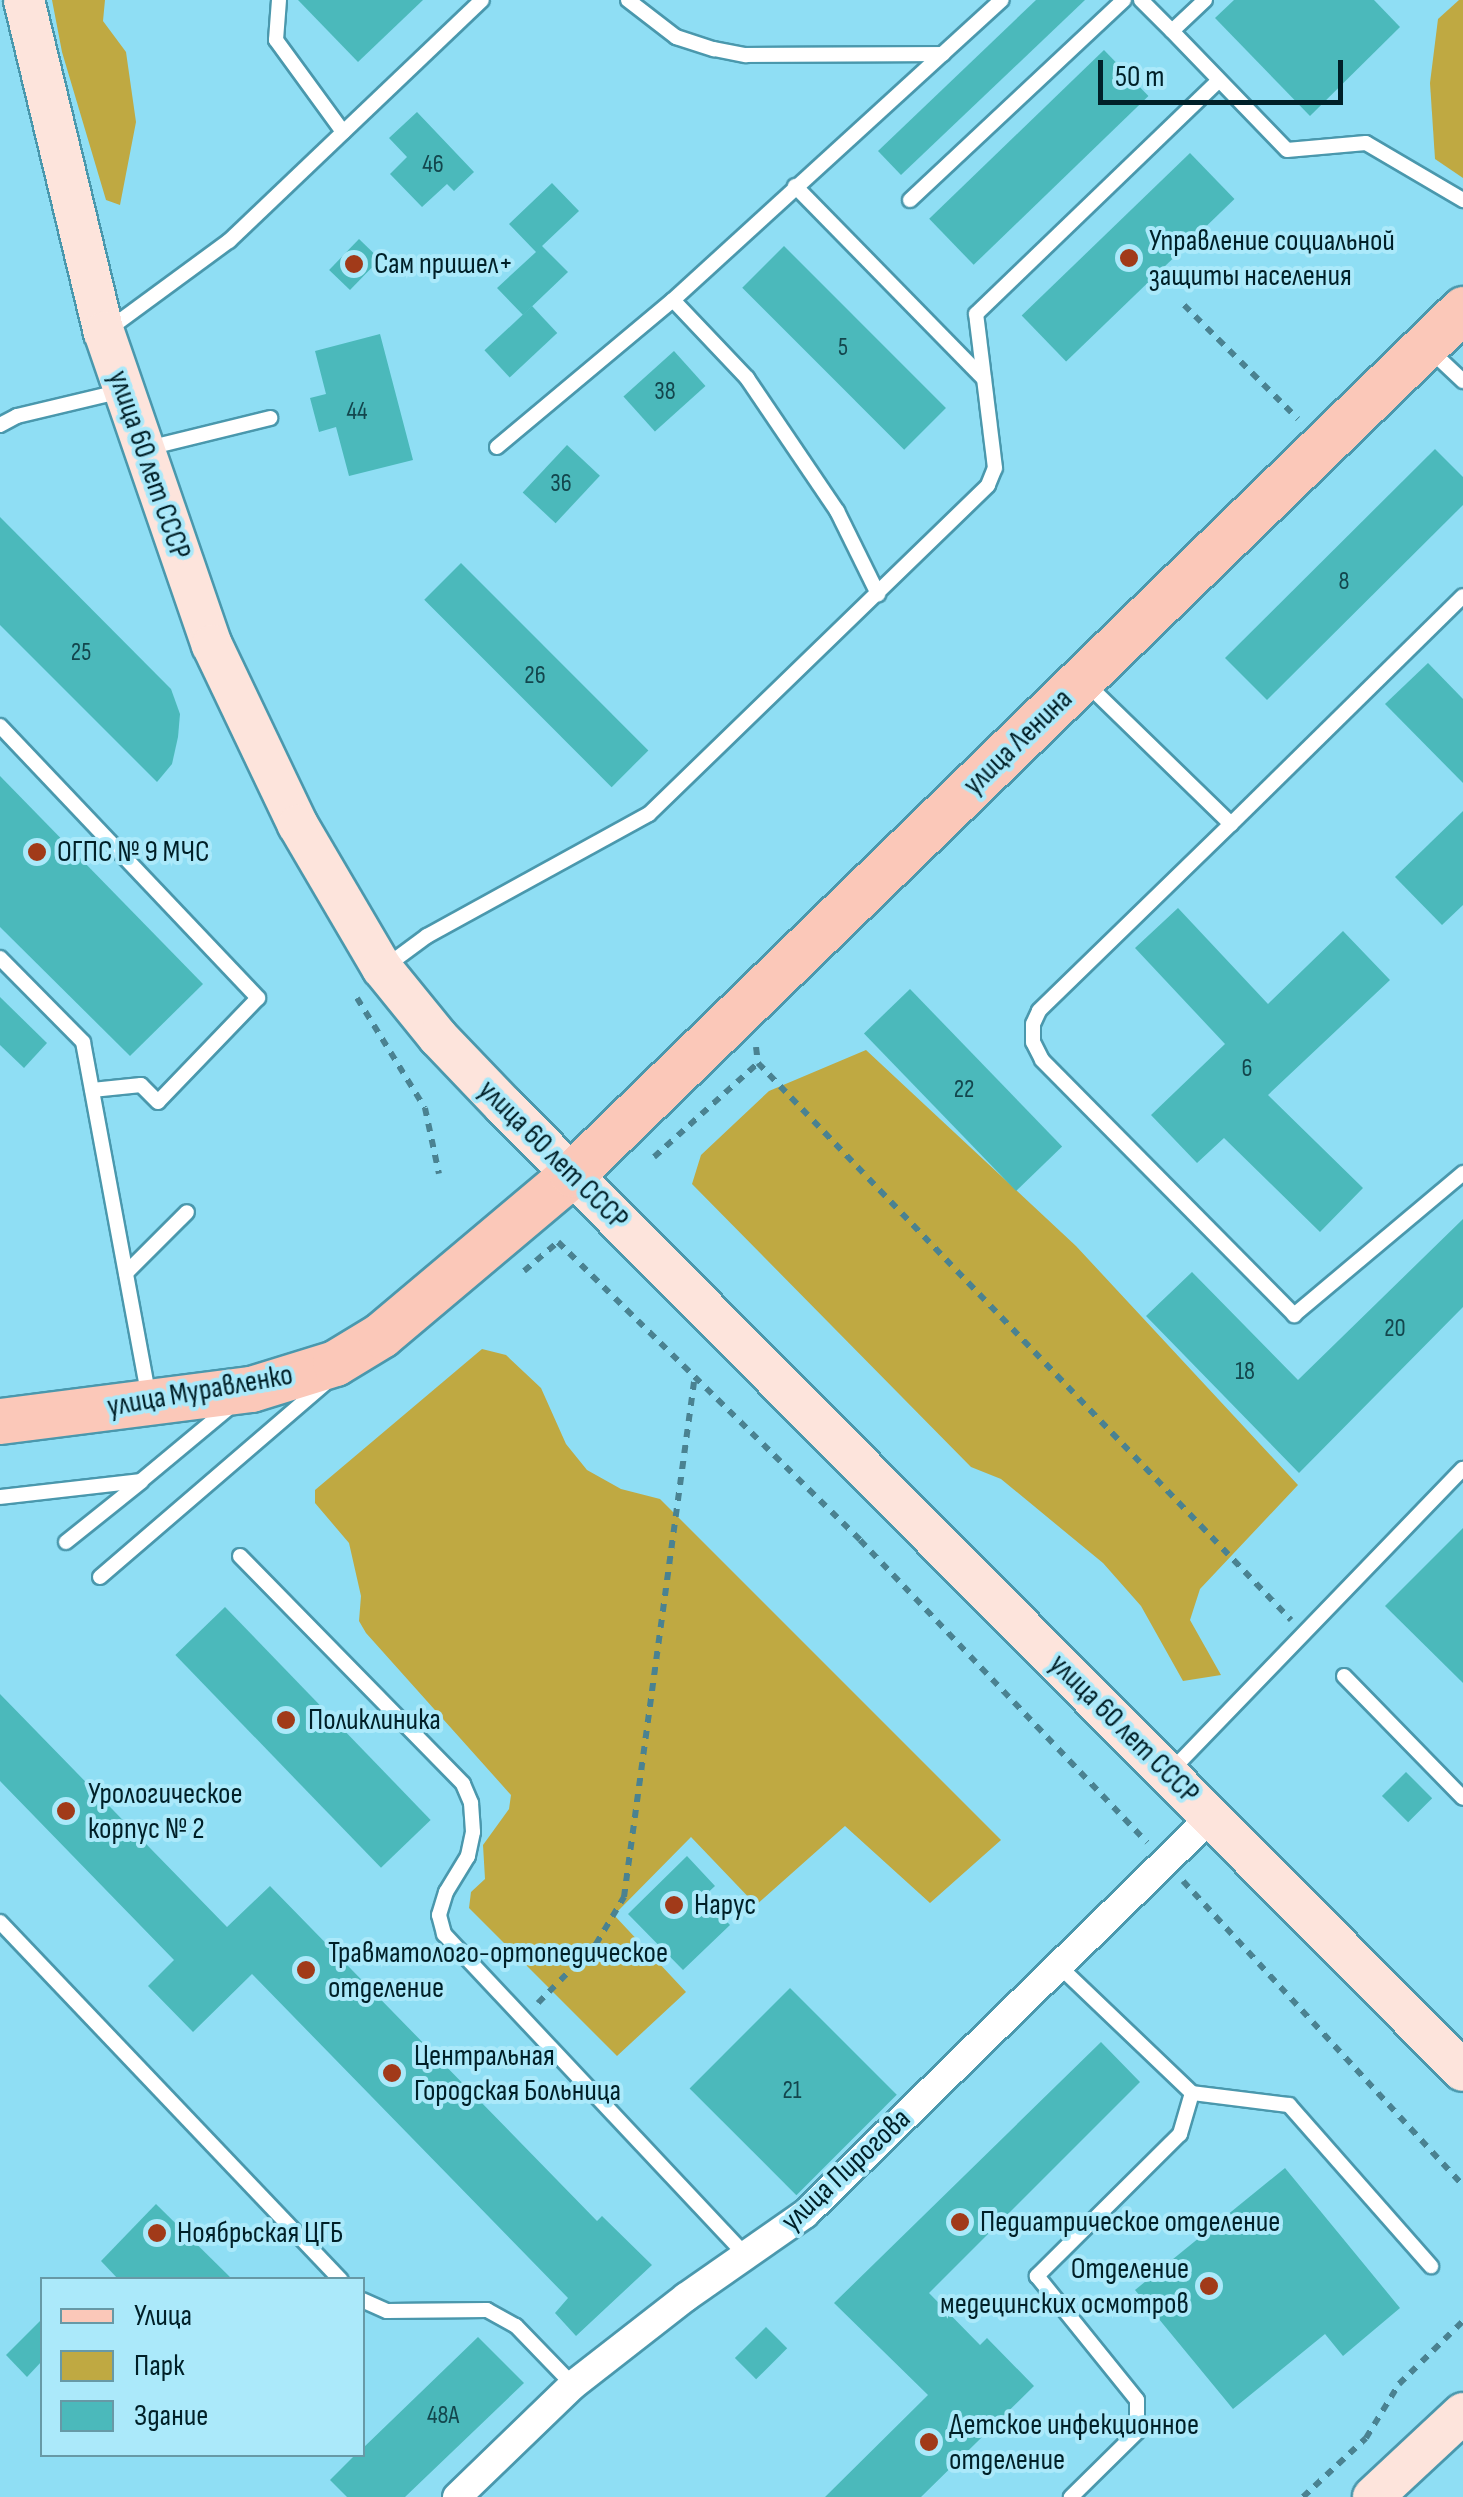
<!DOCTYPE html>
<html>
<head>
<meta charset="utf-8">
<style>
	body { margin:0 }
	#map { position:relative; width:1463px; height:2497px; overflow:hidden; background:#8fdef4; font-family:"Sofia Sans Condensed",sans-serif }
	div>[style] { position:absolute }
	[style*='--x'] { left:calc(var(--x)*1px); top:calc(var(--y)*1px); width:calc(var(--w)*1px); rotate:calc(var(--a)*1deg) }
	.green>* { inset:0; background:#bfa942 }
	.building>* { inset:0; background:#4bb9bb; transform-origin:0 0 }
	.path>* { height:6px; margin-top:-3px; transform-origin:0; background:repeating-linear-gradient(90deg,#4a8291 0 8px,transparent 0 16px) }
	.roads { filter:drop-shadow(2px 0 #4a98ad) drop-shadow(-2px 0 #4a98ad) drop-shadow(0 2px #4a98ad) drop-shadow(0 -2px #4a98ad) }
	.lane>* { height:14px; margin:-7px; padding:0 7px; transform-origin:7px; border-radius:7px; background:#fff }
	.street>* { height:28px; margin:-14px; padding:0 14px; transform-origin:14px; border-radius:14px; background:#fff }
	.secondary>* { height:40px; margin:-20px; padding:0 20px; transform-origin:20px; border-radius:20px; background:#fde4dc }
	.primary>* { height:45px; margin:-22.5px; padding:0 22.5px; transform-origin:22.5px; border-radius:22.5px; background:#fbc8b9 }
	.dots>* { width:28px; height:28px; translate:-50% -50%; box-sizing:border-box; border:5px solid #abe9fa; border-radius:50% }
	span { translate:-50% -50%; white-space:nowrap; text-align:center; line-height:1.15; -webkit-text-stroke:8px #abe9fa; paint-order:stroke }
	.number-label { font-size:25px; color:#13464d }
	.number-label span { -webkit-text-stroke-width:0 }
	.poi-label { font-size:30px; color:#002028 }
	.left { translate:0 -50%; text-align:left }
	.right { translate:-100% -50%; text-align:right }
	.street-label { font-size:30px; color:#002028 }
	.legend { position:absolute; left:40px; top:2277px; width:325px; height:180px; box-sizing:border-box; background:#abe9fa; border:2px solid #6799a6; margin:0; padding:12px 18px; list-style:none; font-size:30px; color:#002028 }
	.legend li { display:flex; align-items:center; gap:20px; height:50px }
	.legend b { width:50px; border:2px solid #6799a6 }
	.scale { position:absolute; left:1098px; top:60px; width:245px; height:45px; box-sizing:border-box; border:5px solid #002028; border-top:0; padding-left:12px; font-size:30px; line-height:35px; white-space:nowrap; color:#002028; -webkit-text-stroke:8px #abe9fa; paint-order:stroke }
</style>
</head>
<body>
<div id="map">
	<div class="green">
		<div style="clip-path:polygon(52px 0,105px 0,103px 21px,126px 52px,136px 122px,120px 205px,106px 200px,62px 52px)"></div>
		<div style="clip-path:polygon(1459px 0,1463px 0,1463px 178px,1435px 159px,1430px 83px,1438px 19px)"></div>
		<div style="clip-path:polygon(866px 1050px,1076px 1246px,1298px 1485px,1200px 1589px,1190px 1620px,1221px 1675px,1183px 1681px,1141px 1606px,1103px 1563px,1001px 1479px,971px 1467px,692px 1184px,701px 1155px,769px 1091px)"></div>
		<div style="clip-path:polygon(482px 1349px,506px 1355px,541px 1388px,566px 1444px,587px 1470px,621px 1489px,660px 1499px,1001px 1840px,930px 1903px,845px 1826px,756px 1905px,691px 1837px,614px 1915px,686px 1992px,617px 2056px,469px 1908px,471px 1892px,485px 1879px,483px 1845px,509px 1809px,511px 1795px,366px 1633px,359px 1621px,361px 1596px,349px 1543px,315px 1503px,315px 1490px)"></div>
	</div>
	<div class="building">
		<div style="clip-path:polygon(298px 0,423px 0,358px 62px)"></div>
		<div style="clip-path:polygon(1036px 0,1085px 0,901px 175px,878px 151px)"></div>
		<div style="clip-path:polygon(1234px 0,1374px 0,1400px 27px,1310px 116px,1215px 18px)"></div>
		<div style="left:1104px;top:50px;width:64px;height:243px;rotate:46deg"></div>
		<div style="clip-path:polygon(417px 112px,474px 172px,454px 191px,447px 184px,422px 207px,390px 174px,407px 157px,389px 138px)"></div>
		<div style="left:1190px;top:153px;width:64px;height:234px;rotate:46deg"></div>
		<div style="clip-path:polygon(552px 183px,579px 211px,542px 246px,568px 272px,523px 315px,497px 288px,536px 252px,509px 224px)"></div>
		<div style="left:359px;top:239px;width:29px;height:43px;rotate:44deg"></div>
		<div style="left:784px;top:246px;width:229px;height:59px;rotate:45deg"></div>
		<div style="left:532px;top:306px;width:37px;height:65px;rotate:47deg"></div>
		<div style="clip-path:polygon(380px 334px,413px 460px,349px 476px,336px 427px,319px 432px,310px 398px,326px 394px,315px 351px)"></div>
		<div style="left:674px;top:351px;width:47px;height:68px;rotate:48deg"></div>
		<div style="left:567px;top:445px;width:45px;height:65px;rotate:43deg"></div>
		<div style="clip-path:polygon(1435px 449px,1463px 477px,1463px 505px,1267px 700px,1225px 658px)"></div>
		<div style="clip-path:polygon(0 517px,171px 689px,180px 714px,178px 737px,172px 764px,157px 782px,0 625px)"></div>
		<div style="left:461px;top:563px;width:265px;height:52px;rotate:45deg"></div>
		<div style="clip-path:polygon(1428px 663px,1463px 699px,1463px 783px,1385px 704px)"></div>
		<div style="clip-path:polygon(0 776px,203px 984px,130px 1056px,0 927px)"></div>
		<div style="clip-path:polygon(1463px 811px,1463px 905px,1442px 925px,1395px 877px)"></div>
		<div style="clip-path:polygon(1178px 908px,1268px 1004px,1343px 931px,1390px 980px,1268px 1095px,1363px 1188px,1320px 1232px,1224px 1138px,1197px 1163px,1151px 1115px,1225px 1044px,1135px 948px)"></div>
		<div style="left:910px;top:989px;width:219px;height:64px;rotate:46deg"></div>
		<div style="clip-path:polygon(0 997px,47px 1043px,24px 1068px,0 1045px)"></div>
		<div style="clip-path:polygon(1463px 1219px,1463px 1307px,1299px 1473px,1146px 1316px,1192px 1272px,1298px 1380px)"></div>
		<div style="clip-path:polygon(1463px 1528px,1463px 1683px,1385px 1606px)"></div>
		<div style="left:225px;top:1607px;width:296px;height:69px;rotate:46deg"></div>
		<div style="clip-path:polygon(0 1694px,227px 1927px,270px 1886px,597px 2221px,602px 2216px,652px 2265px,576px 2336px,555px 2313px,568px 2298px,252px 1974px,193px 2032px,148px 1986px,174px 1960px,0 1781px)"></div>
		<div style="left:1406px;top:1772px;width:37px;height:34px;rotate:45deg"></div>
		<div style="clip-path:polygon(687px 1856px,715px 1886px,703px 1897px,730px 1925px,683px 1970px,628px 1914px)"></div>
		<div style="left:790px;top:1988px;width:151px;height:142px;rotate:45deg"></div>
		<div style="clip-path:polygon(1101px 2042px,1140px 2082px,929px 2293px,980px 2345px,987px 2338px,1034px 2386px,921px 2497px,825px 2497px,928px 2395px,834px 2303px)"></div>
		<div style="clip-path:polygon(1285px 2168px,1400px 2308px,1343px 2356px,1325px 2334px,1233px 2409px,1135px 2290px)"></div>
		<div style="clip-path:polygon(156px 2204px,233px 2280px,119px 2280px,101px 2261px)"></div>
		<div style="clip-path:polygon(42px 2319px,42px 2361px,27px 2377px,6px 2355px)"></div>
		<div style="left:766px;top:2327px;width:30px;height:44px;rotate:45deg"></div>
		<div style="clip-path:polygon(478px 2337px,524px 2383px,405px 2497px,347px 2497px,330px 2480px,356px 2454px,362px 2454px,362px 2449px)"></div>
	</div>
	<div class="path">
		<div style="--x:1184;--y:305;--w:161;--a:45"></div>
		<div style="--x:357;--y:998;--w:129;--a:58.3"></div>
		<div style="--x:425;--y:1108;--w:67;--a:78"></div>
		<div style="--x:756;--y:1047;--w:16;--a:83"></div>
		<div style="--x:758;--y:1063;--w:771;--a:46.26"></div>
		<div style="--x:654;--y:1157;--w:140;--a:-42.1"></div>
		<div style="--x:524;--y:1271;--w:45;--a:-40.5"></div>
		<div style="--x:558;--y:1242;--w:424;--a:44.6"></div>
		<div style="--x:860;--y:1540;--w:417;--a:46.5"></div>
		<div style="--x:1183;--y:1881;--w:413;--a:47.4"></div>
		<div style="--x:538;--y:2003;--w:83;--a:-45.5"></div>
		<div style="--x:596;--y:1944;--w:55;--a:-59.2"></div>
		<div style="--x:624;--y:1897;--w:520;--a:-82.26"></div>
		<div style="--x:1303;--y:2497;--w:86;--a:-43.1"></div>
		<div style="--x:1366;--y:2438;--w:63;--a:-58.6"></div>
		<div style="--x:1399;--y:2384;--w:90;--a:-44.5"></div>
	</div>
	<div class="roads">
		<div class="lane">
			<div style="--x:279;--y:0;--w:40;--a:94.3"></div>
			<div style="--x:276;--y:40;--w:114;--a:53.9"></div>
			<div style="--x:628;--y:0;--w:61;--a:37.6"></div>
			<div style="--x:676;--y:37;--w:40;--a:18"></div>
			<div style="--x:714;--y:49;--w:33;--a:11"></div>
			<div style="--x:746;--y:55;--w:197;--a:-0.3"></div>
			<div style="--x:1141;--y:0;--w:44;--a:45"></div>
			<div style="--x:1205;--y:0;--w:45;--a:136.8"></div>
			<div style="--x:1172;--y:31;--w:165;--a:46"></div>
			<div style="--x:1287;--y:150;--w:79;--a:-5.1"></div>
			<div style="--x:1366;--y:143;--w:113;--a:30.4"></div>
			<div style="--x:795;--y:186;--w:270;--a:45.6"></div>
			<div style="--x:910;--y:200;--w:293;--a:-43.1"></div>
			<div style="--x:673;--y:300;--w:108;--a:46.5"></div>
			<div style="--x:747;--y:378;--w:161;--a:55.9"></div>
			<div style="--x:837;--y:511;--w:93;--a:63.7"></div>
			<div style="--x:109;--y:329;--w:149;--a:-36.3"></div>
			<div style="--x:229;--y:241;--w:349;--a:-43.6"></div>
			<div style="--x:1431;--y:351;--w:44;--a:43.2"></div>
			<div style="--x:0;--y:425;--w:19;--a:-28"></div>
			<div style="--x:17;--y:416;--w:108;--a:-13.4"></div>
			<div style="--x:497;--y:447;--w:229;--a:-39.9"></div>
			<div style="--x:673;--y:300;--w:445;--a:-42.4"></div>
			<div style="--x:148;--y:448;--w:126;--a:-13.8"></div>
			<div style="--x:1087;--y:684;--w:201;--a:44.2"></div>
			<div style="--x:1231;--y:824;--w:268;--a:135.8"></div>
			<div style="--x:1039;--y:1011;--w:14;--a:115"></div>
			<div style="--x:1033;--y:1024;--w:18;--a:90"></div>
			<div style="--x:1033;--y:1042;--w:20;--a:63"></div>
			<div style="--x:1042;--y:1060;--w:359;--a:45.3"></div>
			<div style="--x:1294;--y:1315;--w:221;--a:-40"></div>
			<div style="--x:0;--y:726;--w:375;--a:46.5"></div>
			<div style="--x:258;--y:998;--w:144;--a:133.9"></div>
			<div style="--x:158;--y:1102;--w:24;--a:-135"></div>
			<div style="--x:141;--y:1085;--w:49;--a:174.2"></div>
			<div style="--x:1231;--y:824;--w:325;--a:-44.5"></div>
			<div style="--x:0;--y:958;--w:118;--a:45.3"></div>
			<div style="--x:83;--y:1042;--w:361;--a:79.5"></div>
			<div style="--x:385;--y:967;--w:52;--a:-36.4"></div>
			<div style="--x:427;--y:936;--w:253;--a:-28.8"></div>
			<div style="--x:649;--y:814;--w:472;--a:-44.1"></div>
			<div style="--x:988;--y:485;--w:18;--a:-68"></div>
			<div style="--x:995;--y:468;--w:155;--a:-97"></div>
			<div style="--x:976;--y:314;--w:337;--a:-43.9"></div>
			<div style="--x:126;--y:1273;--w:86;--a:-45"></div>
			<div style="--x:0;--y:1497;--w:142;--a:-6.5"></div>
			<div style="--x:141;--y:1481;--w:117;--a:-39.8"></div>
			<div style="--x:66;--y:1542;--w:96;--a:-38.7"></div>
			<div style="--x:240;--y:1556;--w:319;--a:45.6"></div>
			<div style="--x:463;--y:1784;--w:21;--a:67"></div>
			<div style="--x:471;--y:1803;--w:29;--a:86"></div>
			<div style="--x:473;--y:1832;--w:25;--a:102"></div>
			<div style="--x:468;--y:1856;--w:42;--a:121.4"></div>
			<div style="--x:446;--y:1892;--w:24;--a:107"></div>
			<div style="--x:439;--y:1915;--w:20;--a:75"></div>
			<div style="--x:444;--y:1934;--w:441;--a:46.8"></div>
			<div style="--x:100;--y:1577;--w:301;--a:-40.7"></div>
			<div style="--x:1344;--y:1676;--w:170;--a:45.7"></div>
			<div style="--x:1169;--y:1773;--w:423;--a:-46"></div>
			<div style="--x:0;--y:1922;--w:494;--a:46.4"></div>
			<div style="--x:1058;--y:1965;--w:185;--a:43.7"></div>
			<div style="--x:1192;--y:2093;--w:43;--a:106.3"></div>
			<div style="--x:1180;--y:2134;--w:202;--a:135.2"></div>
			<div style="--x:1037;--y:2276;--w:159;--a:51.1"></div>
			<div style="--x:1137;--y:2400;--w:32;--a:90"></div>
			<div style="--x:1137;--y:2432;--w:93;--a:135.4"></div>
			<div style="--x:1192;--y:2093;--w:98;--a:7.1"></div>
			<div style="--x:1289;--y:2105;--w:215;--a:48.6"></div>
			<div style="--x:362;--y:2300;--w:27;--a:24"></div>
			<div style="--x:387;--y:2311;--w:100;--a:-0.6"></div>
			<div style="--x:487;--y:2310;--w:33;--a:29"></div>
			<div style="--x:516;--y:2326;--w:82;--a:46"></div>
		</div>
		<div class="street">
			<div style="--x:457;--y:2497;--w:161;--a:-44"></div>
			<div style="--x:573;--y:2385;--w:143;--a:-37.9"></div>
			<div style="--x:686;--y:2297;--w:145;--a:-34.9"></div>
			<div style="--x:805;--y:2214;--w:569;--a:-44.36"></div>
		</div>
		<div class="secondary">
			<div style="--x:24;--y:0;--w:342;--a:76.5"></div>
			<div style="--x:104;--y:332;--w:331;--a:71"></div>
			<div style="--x:212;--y:645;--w:199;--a:64.5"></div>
			<div style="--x:298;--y:825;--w:166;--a:59.6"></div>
			<div style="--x:382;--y:968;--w:89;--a:50.9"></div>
			<div style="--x:438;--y:1037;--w:95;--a:46.3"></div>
			<div style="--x:504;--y:1106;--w:1360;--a:45.18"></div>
			<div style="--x:1373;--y:2497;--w:123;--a:-43"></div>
		</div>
		<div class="primary">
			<div style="--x:0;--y:1421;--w:253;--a:-7.3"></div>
			<div style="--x:251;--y:1389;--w:88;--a:-17.2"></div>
			<div style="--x:335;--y:1363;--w:54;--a:-31.3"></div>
			<div style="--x:381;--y:1335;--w:250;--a:-40.1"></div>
			<div style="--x:572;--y:1174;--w:1242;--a:-44.15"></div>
		</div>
	</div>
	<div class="dots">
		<div style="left:1129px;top:258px;background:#a13a19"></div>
		<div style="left:354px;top:264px;background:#a13a19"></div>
		<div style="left:37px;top:852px;background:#a13a19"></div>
		<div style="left:286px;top:1720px;background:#a13a19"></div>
		<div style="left:66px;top:1811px;background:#a13a19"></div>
		<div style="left:674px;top:1905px;background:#a13a19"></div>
		<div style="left:306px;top:1970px;background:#a13a19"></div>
		<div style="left:392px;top:2073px;background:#a13a19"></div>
		<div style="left:960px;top:2222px;background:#a13a19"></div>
		<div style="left:157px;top:2233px;background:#a13a19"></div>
		<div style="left:1209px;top:2286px;background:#a13a19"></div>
		<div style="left:929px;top:2442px;background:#a13a19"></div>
	</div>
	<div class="number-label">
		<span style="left:433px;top:165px">46</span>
		<span style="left:843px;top:348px">5</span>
		<span style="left:665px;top:392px">38</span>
		<span style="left:357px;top:412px">44</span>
		<span style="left:561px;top:484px">36</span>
		<span style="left:1344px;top:582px">8</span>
		<span style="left:81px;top:653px">25</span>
		<span style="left:535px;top:676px">26</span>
		<span style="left:1247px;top:1069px">6</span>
		<span style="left:964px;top:1090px">22</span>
		<span style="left:1395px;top:1329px">20</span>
		<span style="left:1245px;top:1372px">18</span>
		<span style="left:792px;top:2091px">21</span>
		<span style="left:443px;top:2416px">48А</span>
	</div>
	<div class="poi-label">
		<span class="left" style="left:1149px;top:258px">Управление социальной<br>защиты населения</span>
		<span class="left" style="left:374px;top:264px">Сам пришел+</span>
		<span class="left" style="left:57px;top:852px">ОГПС № 9 МЧС</span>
		<span class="left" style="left:308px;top:1720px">Поликлиника</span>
		<span class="left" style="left:88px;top:1811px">Урологическое<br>корпус № 2</span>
		<span class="left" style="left:694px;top:1905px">Нарус</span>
		<span class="left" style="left:328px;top:1970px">Травматолого-ортопедическое<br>отделение</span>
		<span class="left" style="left:414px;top:2073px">Центральная<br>Городская Больница</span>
		<span class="left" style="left:980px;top:2222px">Педиатрическое отделение</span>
		<span class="left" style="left:177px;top:2233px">Ноябрьская ЦГБ</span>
		<span class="right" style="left:1189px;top:2286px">Отделение<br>медецинских осмотров</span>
		<span class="left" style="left:949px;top:2442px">Детское инфекционное<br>отделение</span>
	</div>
	<div class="street-label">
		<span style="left:149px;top:465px;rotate:71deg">улица 60 лет СССР</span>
		<span style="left:1018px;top:742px;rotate:-44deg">улица Ленина</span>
		<span style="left:553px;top:1155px;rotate:45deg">улица 60 лет СССР</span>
		<span style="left:200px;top:1391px;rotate:-10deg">улица Муравленко</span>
		<span style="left:1124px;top:1729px;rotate:45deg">улица 60 лет СССР</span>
		<span style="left:846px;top:2170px;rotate:-43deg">улица Пирогова</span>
	</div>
	<ul class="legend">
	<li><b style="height:12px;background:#fbc8b9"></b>Улица</li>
	<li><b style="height:28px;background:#bfa942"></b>Парк</li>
	<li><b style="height:28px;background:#4bb9bb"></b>Здание</li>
	</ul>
	<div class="scale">50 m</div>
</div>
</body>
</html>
